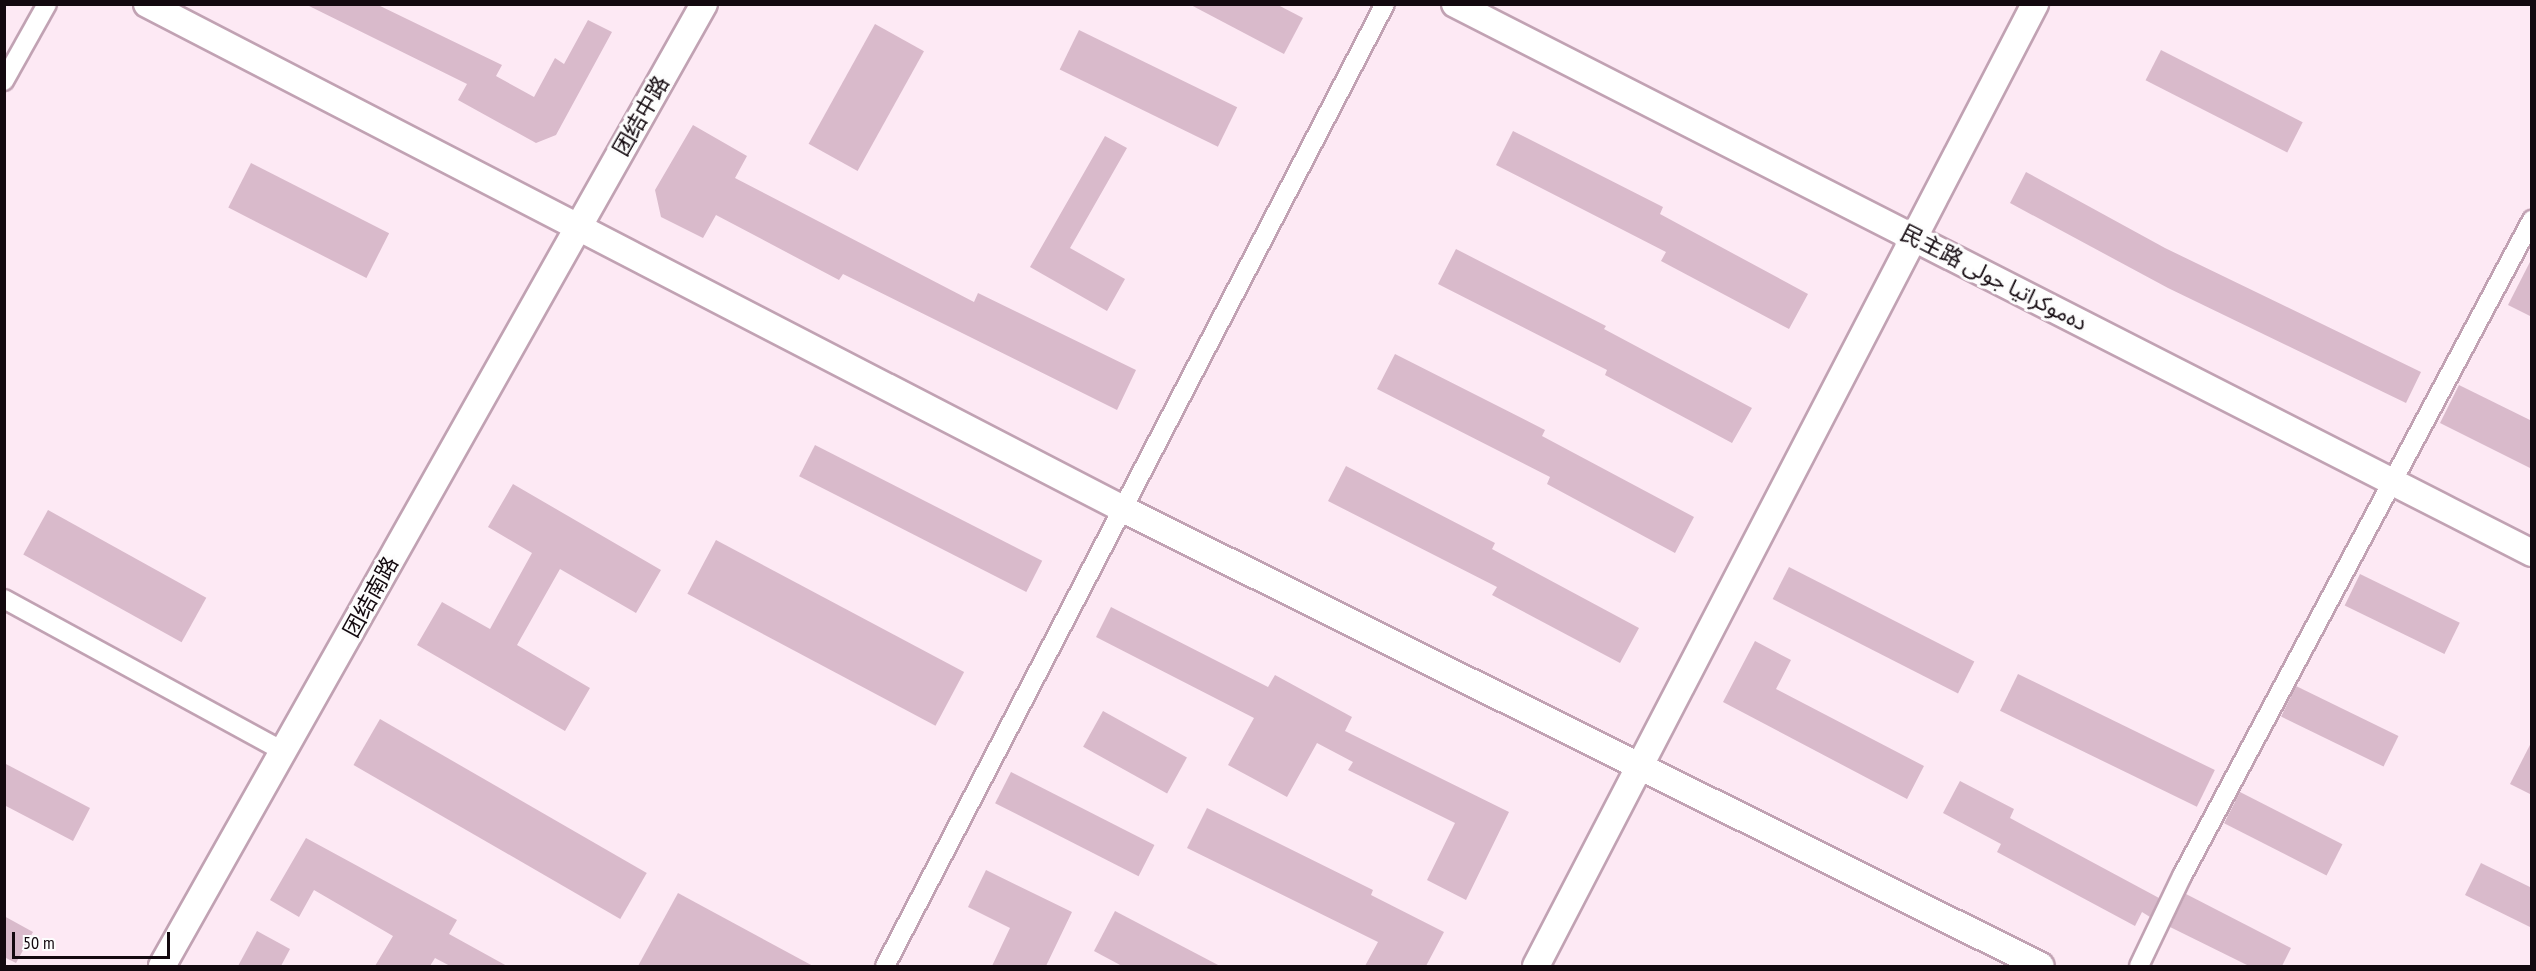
<!DOCTYPE html>
<html>
<head>
<meta charset="utf-8">
<style>
	body { margin:0 }
	#map { position:relative; width:2536px; height:971px; overflow:hidden; background:#fde9f4; font-family:"PT Sans Narrow","Noto Sans Arabic","Noto Sans SC",sans-serif }
	div>[style] { position:absolute }
	[style*='--x'] { left:calc(var(--x)*1px); top:calc(var(--y)*1px); width:calc(var(--w)*1px); rotate:calc(var(--a)*1deg) }
	.building>* { inset:0; background:#d9bacb; transform-origin:0 0 }
	.roads { filter:drop-shadow(2px 0 #c1a2b3) drop-shadow(-2px 0 #c1a2b3) drop-shadow(0 2px #c1a2b3) drop-shadow(0 -2px #c1a2b3) }
	.street>* { height:18px; margin:-9px; padding:0 9px; transform-origin:9px; border-radius:9px; background:#fff }
	.secondary>* { height:26px; margin:-13px; padding:0 13px; transform-origin:13px; border-radius:13px; background:#fff }
	span { translate:-50% -50%; white-space:nowrap; text-align:center; line-height:1.15; -webkit-text-stroke:6px #fdfdfd; paint-order:stroke }
	.street-label { font-size:22px; color:#13090f }
	.frame { position:absolute; inset:0; border:6px solid #13090f; pointer-events:none }
	.scale { position:absolute; left:12px; top:932px; width:158px; height:27px; box-sizing:border-box; border:3px solid #13090f; border-top:0; padding-left:8px; font-size:18px; line-height:21px; white-space:nowrap; color:#13090f; -webkit-text-stroke:4px #fdfdfd; paint-order:stroke }
</style>
</head>
<body>
<div id="map">
	<div class="building">
		<div style="clip-path:polygon(305px 4px,376px 4px,502px 65px,496px 76px,534px 97px,555px 58px,564px 64px,588px 20px,612px 32px,556px 135px,536px 143px,458px 100px,467px 84px)"></div>
		<div style="clip-path:polygon(1189px 4px,1276px 4px,1303px 18px,1284px 54px)"></div>
		<div style="left:875px;top:24px;width:56px;height:137px;rotate:29deg"></div>
		<div style="left:1079px;top:30px;width:176px;height:44px;rotate:26deg"></div>
		<div style="left:2161px;top:50px;width:159px;height:34px;rotate:27deg"></div>
		<div style="clip-path:polygon(693px 125px,747px 156px,735px 178px,974px 302px,978px 293px,1136px 370px,1117px 410px,843px 274px,839px 280px,716px 215px,703px 238px,661px 217px,655px 190px)"></div>
		<div style="clip-path:polygon(1513px 131px,1663px 207px,1660px 214px,1808px 294px,1789px 329px,1661px 261px,1666px 252px,1496px 165px)"></div>
		<div style="clip-path:polygon(1105px 136px,1127px 148px,1070px 248px,1125px 279px,1107px 311px,1030px 267px)"></div>
		<div style="left:251px;top:163px;width:155px;height:50px;rotate:27deg"></div>
		<div style="clip-path:polygon(2026px 172px,2165px 248px,2421px 372px,2406px 403px,2168px 288px,2010px 203px)"></div>
		<div style="clip-path:polygon(1456px 249px,1606px 326px,1604px 329px,1752px 408px,1732px 443px,1605px 375px,1607px 370px,1438px 284px)"></div>
		<div style="clip-path:polygon(2532px 258px,2532px 317px,2508px 305px)"></div>
		<div style="clip-path:polygon(1395px 354px,1545px 430px,1542px 436px,1694px 517px,1675px 553px,1547px 484px,1550px 477px,1377px 389px)"></div>
		<div style="clip-path:polygon(2459px 385px,2532px 421px,2532px 469px,2440px 423px)"></div>
		<div style="left:815px;top:445px;width:255px;height:35px;rotate:27deg"></div>
		<div style="clip-path:polygon(1346px 466px,1495px 543px,1492px 549px,1639px 628px,1620px 663px,1492px 595px,1497px 587px,1328px 501px)"></div>
		<div style="clip-path:polygon(513px 484px,661px 570px,636px 613px,560px 569px,517px 645px,590px 688px,565px 731px,417px 645px,442px 602px,490px 629px,532px 553px,488px 527px)"></div>
		<div style="left:48px;top:510px;width:181px;height:51px;rotate:29deg"></div>
		<div style="left:716px;top:540px;width:281px;height:61px;rotate:28deg"></div>
		<div style="left:1789px;top:567px;width:208px;height:36px;rotate:27deg"></div>
		<div style="left:2360px;top:574px;width:111px;height:35px;rotate:26deg"></div>
		<div style="clip-path:polygon(1111px 607px,1268px 687px,1275px 675px,1352px 717px,1345px 731px,1509px 812px,1466px 900px,1427px 880px,1455px 823px,1348px 770px,1353px 762px,1317px 743px,1287px 797px,1228px 765px,1254px 718px,1096px 637px)"></div>
		<div style="clip-path:polygon(1755px 641px,1791px 660px,1776px 689px,1924px 766px,1907px 799px,1723px 702px)"></div>
		<div style="left:2018px;top:674px;width:219px;height:41px;rotate:26deg"></div>
		<div style="left:2296px;top:686px;width:114px;height:34px;rotate:26deg"></div>
		<div style="left:1103px;top:711px;width:96px;height:41px;rotate:29deg"></div>
		<div style="left:380px;top:719px;width:308px;height:53px;rotate:30deg"></div>
		<div style="clip-path:polygon(2532px 741px,2532px 795px,2510px 784px)"></div>
		<div style="clip-path:polygon(4px 763px,90px 808px,73px 841px,4px 805px)"></div>
		<div style="left:1011px;top:772px;width:161px;height:35px;rotate:27deg"></div>
		<div style="clip-path:polygon(1960px 781px,2014px 809px,2010px 818px,2159px 898px,2150px 917px,2142px 912px,2135px 926px,1997px 852px,2001px 844px,1943px 813px)"></div>
		<div style="left:2240px;top:792px;width:115px;height:35px;rotate:27deg"></div>
		<div style="clip-path:polygon(1207px 808px,1373px 890px,1371px 895px,1444px 932px,1426px 966px,1365px 966px,1378px 942px,1187px 848px)"></div>
		<div style="clip-path:polygon(306px 838px,457px 920px,449px 934px,507px 966px,450px 966px,435px 958px,430px 966px,375px 966px,393px 936px,314px 890px,299px 917px,270px 900px)"></div>
		<div style="clip-path:polygon(2481px 863px,2532px 888px,2532px 928px,2465px 895px)"></div>
		<div style="clip-path:polygon(986px 870px,1072px 912px,1046px 966px,992px 966px,1010px 928px,968px 907px)"></div>
		<div style="clip-path:polygon(678px 893px,813px 966px,638px 966px)"></div>
		<div style="clip-path:polygon(2186px 894px,2291px 948px,2282px 966px,2249px 966px,2170px 927px)"></div>
		<div style="clip-path:polygon(1115px 911px,1220px 966px,1122px 966px,1094px 951px)"></div>
		<div style="clip-path:polygon(4px 916px,33px 932px,16px 963px,4px 957px)"></div>
		<div style="clip-path:polygon(257px 931px,290px 949px,281px 966px,238px 966px)"></div>
	</div>
	<div class="roads">
		<div class="street">
			<div style="--x:4;--y:81;--w:88;--a:-60.8"></div>
			<div style="--x:4;--y:599;--w:320;--a:28.6"></div>
			<div style="--x:885;--y:966;--w:1084;--a:-62.54"></div>
			<div style="--x:2139;--y:966;--w:100;--a:-64.5"></div>
			<div style="--x:2182;--y:876;--w:744;--a:-61.92"></div>
		</div>
		<div class="secondary">
			<div style="--x:147;--y:4;--w:1099;--a:27.36"></div>
			<div style="--x:1123;--y:509;--w:1025;--a:26.47"></div>
			<div style="--x:1455;--y:4;--w:1209;--a:27.01"></div>
			<div style="--x:162;--y:966;--w:1104;--a:-60.6"></div>
			<div style="--x:1536;--y:966;--w:1084;--a:-62.58"></div>
		</div>
	</div>
	<div class="street-label">
		<span style="left:641px;top:116px;rotate:-60deg">团结中路</span>
		<span style="left:1994px;top:278px;rotate:27deg">民主路 دەموكراتيا جولى</span>
		<span style="left:371px;top:597px;rotate:-61deg">团结南路</span>
	</div>
	<div class="frame"></div>
	<div class="scale">50 m</div>
</div>
</body>
</html>
